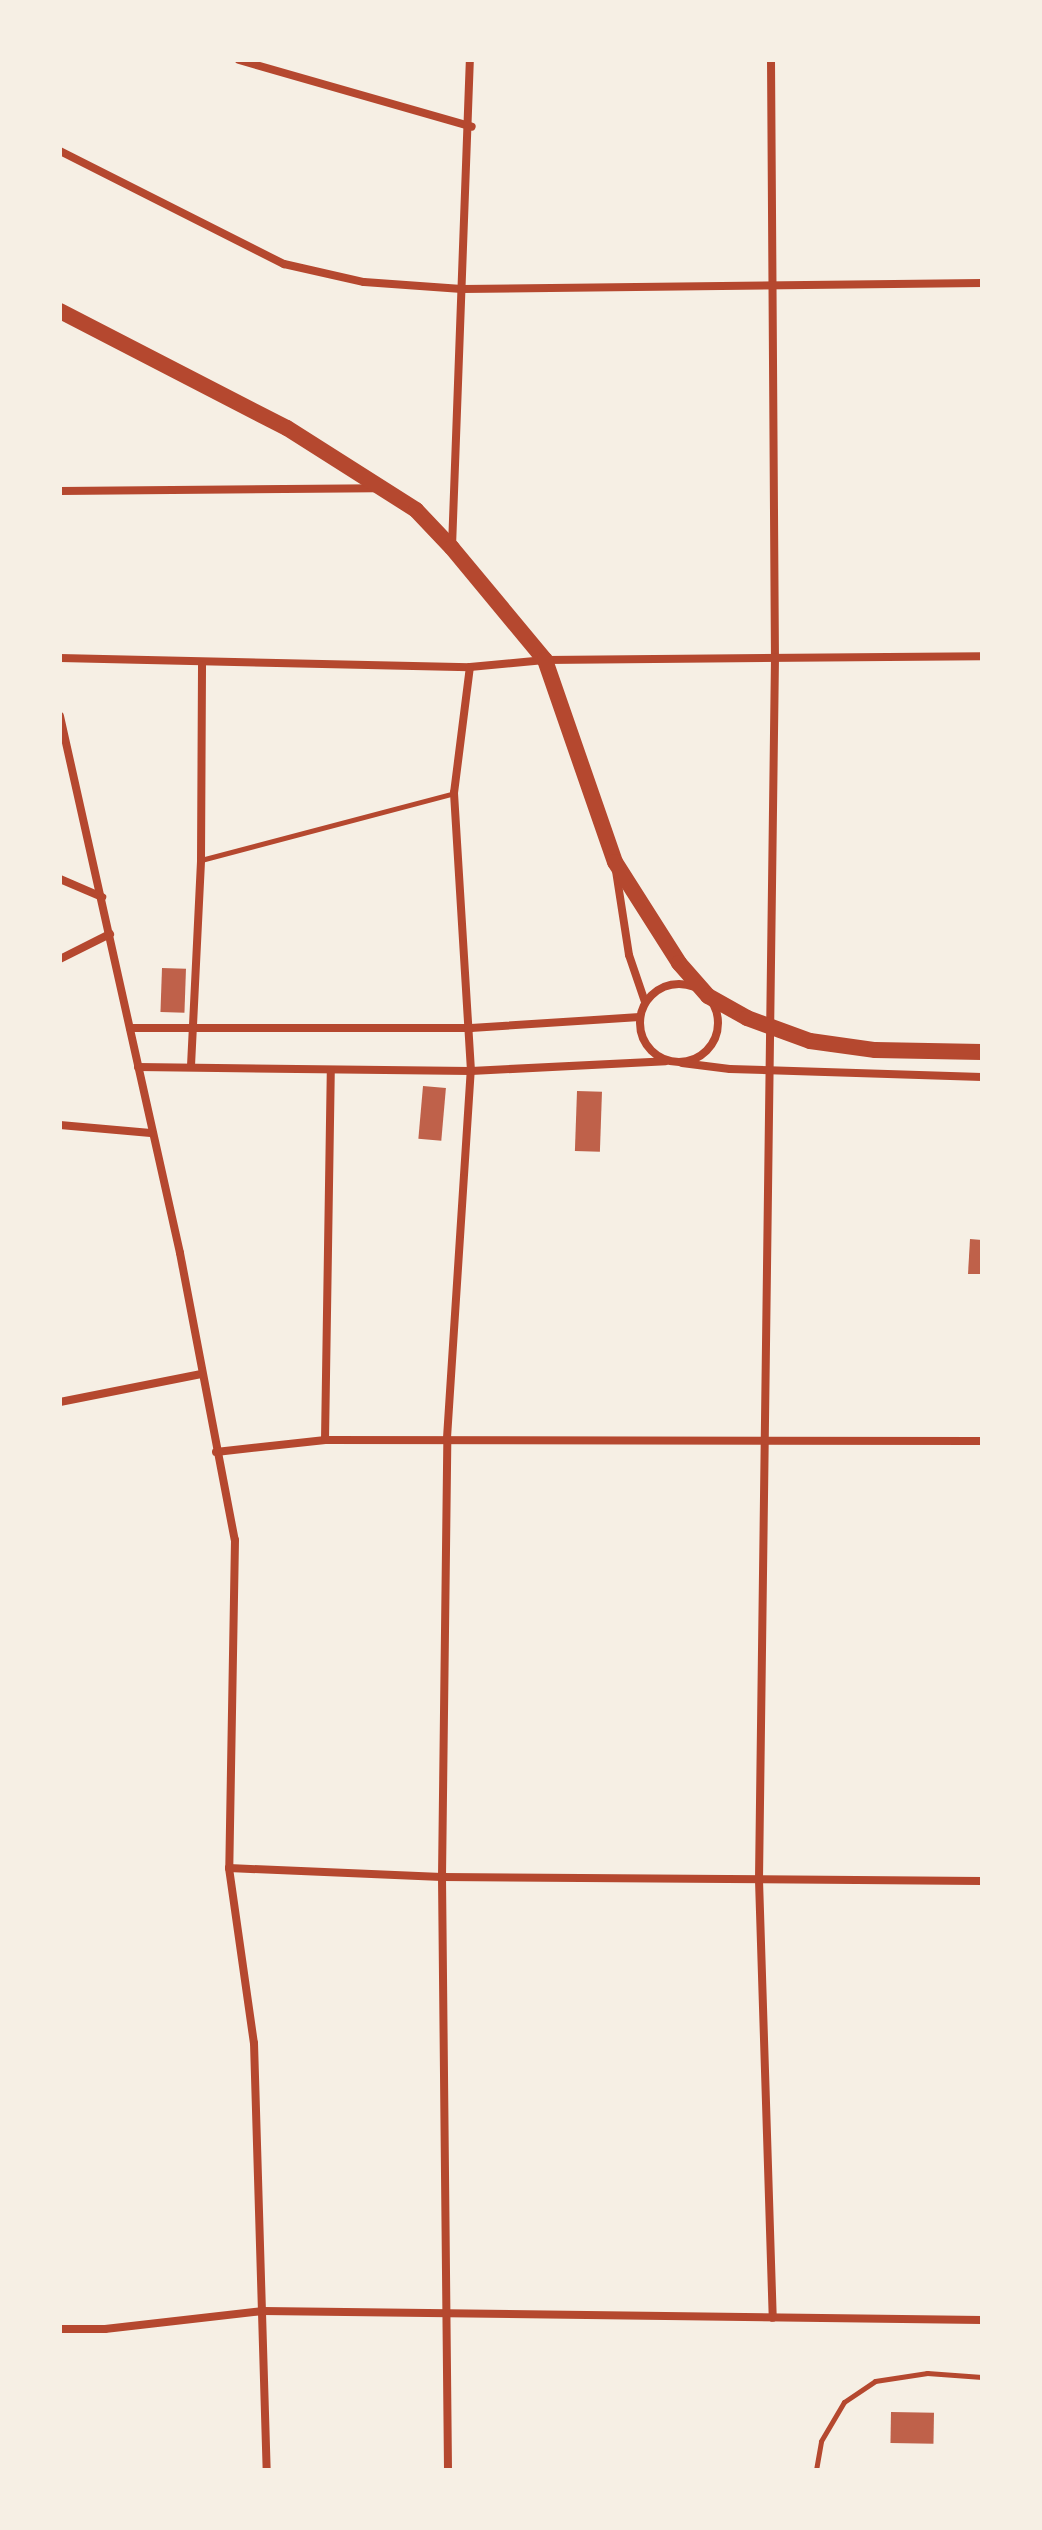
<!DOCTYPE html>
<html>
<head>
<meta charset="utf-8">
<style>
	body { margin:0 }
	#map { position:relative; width:1042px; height:2530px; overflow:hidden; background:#f6efe4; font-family:Cabin,sans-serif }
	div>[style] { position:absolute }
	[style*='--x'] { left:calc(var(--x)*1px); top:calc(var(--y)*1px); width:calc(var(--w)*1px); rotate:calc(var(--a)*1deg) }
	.building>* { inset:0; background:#bf614a; transform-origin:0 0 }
	.service>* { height:5px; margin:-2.5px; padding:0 2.5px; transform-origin:2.5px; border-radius:2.5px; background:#b5482f }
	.minor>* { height:8px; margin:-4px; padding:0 4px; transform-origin:4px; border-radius:4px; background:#b5482f }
	.minor>.ring { margin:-4px; padding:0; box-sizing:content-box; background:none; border:8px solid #b5482f; border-radius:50% }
	.secondary>* { height:16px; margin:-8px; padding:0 8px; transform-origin:8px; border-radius:8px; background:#b5482f }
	span { translate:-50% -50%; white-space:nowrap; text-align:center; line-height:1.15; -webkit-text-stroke:6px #f6efe4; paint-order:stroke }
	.frame { position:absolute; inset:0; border:62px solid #f6efe4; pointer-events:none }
</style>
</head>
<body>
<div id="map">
	<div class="building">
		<div style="left:162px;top:968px;width:24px;height:44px;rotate:2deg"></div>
		<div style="left:423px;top:1086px;width:23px;height:53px;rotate:5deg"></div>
		<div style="left:577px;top:1091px;width:25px;height:60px;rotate:2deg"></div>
		<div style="clip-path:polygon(970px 1239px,982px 1240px,982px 1274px,968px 1274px)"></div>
		<div style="left:891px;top:2412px;width:43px;height:31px;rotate:1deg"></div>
	</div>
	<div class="service">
		<div style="--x:201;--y:860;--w:262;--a:-14.8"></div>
		<div style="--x:816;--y:2470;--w:29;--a:-80"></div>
		<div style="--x:821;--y:2441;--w:45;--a:-59.5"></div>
		<div style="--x:844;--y:2402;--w:37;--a:-34"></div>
		<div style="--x:875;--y:2381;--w:53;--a:-8.7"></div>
		<div style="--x:927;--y:2373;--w:55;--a:4.2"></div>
	</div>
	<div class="minor">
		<div style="--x:239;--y:60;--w:242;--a:16"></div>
		<div style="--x:771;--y:60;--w:597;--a:89.62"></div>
		<div style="--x:775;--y:657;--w:1223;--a:90.75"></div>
		<div style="--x:759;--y:1880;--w:438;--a:88.2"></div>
		<div style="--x:60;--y:151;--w:251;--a:26.8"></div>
		<div style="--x:284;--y:264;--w:82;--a:12.7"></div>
		<div style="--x:364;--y:282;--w:98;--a:4.1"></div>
		<div style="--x:462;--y:289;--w:520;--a:-0.66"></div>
		<div style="--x:60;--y:491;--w:315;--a:-0.5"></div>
		<div style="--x:452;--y:547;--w:487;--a:-87.9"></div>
		<div style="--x:60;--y:658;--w:410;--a:1.3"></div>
		<div style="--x:470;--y:667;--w:75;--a:-5.3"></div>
		<div style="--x:545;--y:660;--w:437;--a:-0.5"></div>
		<div style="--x:60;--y:716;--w:550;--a:77.4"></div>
		<div style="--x:180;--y:1253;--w:292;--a:79.2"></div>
		<div style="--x:235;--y:1540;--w:328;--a:91"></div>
		<div style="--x:229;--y:1868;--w:177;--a:81.9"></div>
		<div style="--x:254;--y:2043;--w:427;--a:88.3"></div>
		<div style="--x:616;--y:871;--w:85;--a:81.2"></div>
		<div style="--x:629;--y:955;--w:50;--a:71.2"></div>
		<div style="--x:60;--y:879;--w:46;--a:23.2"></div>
		<div style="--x:60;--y:959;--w:56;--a:-26.6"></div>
		<div class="ring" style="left:640px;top:984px;width:70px;height:70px"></div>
		<div style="--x:130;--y:1028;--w:341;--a:0"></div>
		<div style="--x:471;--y:1028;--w:169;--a:-3.7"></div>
		<div style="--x:682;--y:1063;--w:48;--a:7.1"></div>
		<div style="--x:730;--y:1069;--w:252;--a:1.8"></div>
		<div style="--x:191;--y:1066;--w:206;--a:-87.2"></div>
		<div style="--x:201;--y:860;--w:195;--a:-89.7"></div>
		<div style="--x:138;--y:1067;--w:333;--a:0.7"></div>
		<div style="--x:471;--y:1071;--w:195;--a:-2.9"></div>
		<div style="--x:60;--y:1125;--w:91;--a:5"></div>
		<div style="--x:60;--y:1402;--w:144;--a:-11.2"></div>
		<div style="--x:325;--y:1440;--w:370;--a:-89.1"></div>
		<div style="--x:216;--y:1452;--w:110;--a:-6.3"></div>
		<div style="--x:325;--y:1440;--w:657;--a:0.09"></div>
		<div style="--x:229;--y:1868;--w:213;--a:2.4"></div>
		<div style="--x:442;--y:1877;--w:540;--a:0.42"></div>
		<div style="--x:60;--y:2329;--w:45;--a:0"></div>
		<div style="--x:105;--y:2329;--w:159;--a:-6.5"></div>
		<div style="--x:263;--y:2311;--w:719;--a:0.72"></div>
		<div style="--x:448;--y:2470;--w:593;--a:-90.58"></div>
		<div style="--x:442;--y:1877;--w:439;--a:-89.3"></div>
		<div style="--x:447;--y:1438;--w:368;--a:-86.3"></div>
		<div style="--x:471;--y:1071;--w:279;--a:-93.5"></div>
		<div style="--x:454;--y:793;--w:127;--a:-82.8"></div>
	</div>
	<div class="secondary">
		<div style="--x:60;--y:311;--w:255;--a:27.3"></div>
		<div style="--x:287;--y:428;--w:153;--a:32.4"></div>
		<div style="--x:416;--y:510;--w:52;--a:46.5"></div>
		<div style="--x:452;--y:548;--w:146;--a:50.3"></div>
		<div style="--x:545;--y:660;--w:214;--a:70.9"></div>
		<div style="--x:615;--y:862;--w:120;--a:57.6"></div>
		<div style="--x:679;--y:963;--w:44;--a:48.7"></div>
		<div style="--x:708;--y:996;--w:45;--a:29.4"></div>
		<div style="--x:747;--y:1018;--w:67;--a:20.1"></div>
		<div style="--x:810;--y:1041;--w:66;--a:7.9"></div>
		<div style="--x:875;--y:1050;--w:107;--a:1.1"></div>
	</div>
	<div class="frame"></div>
</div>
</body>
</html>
